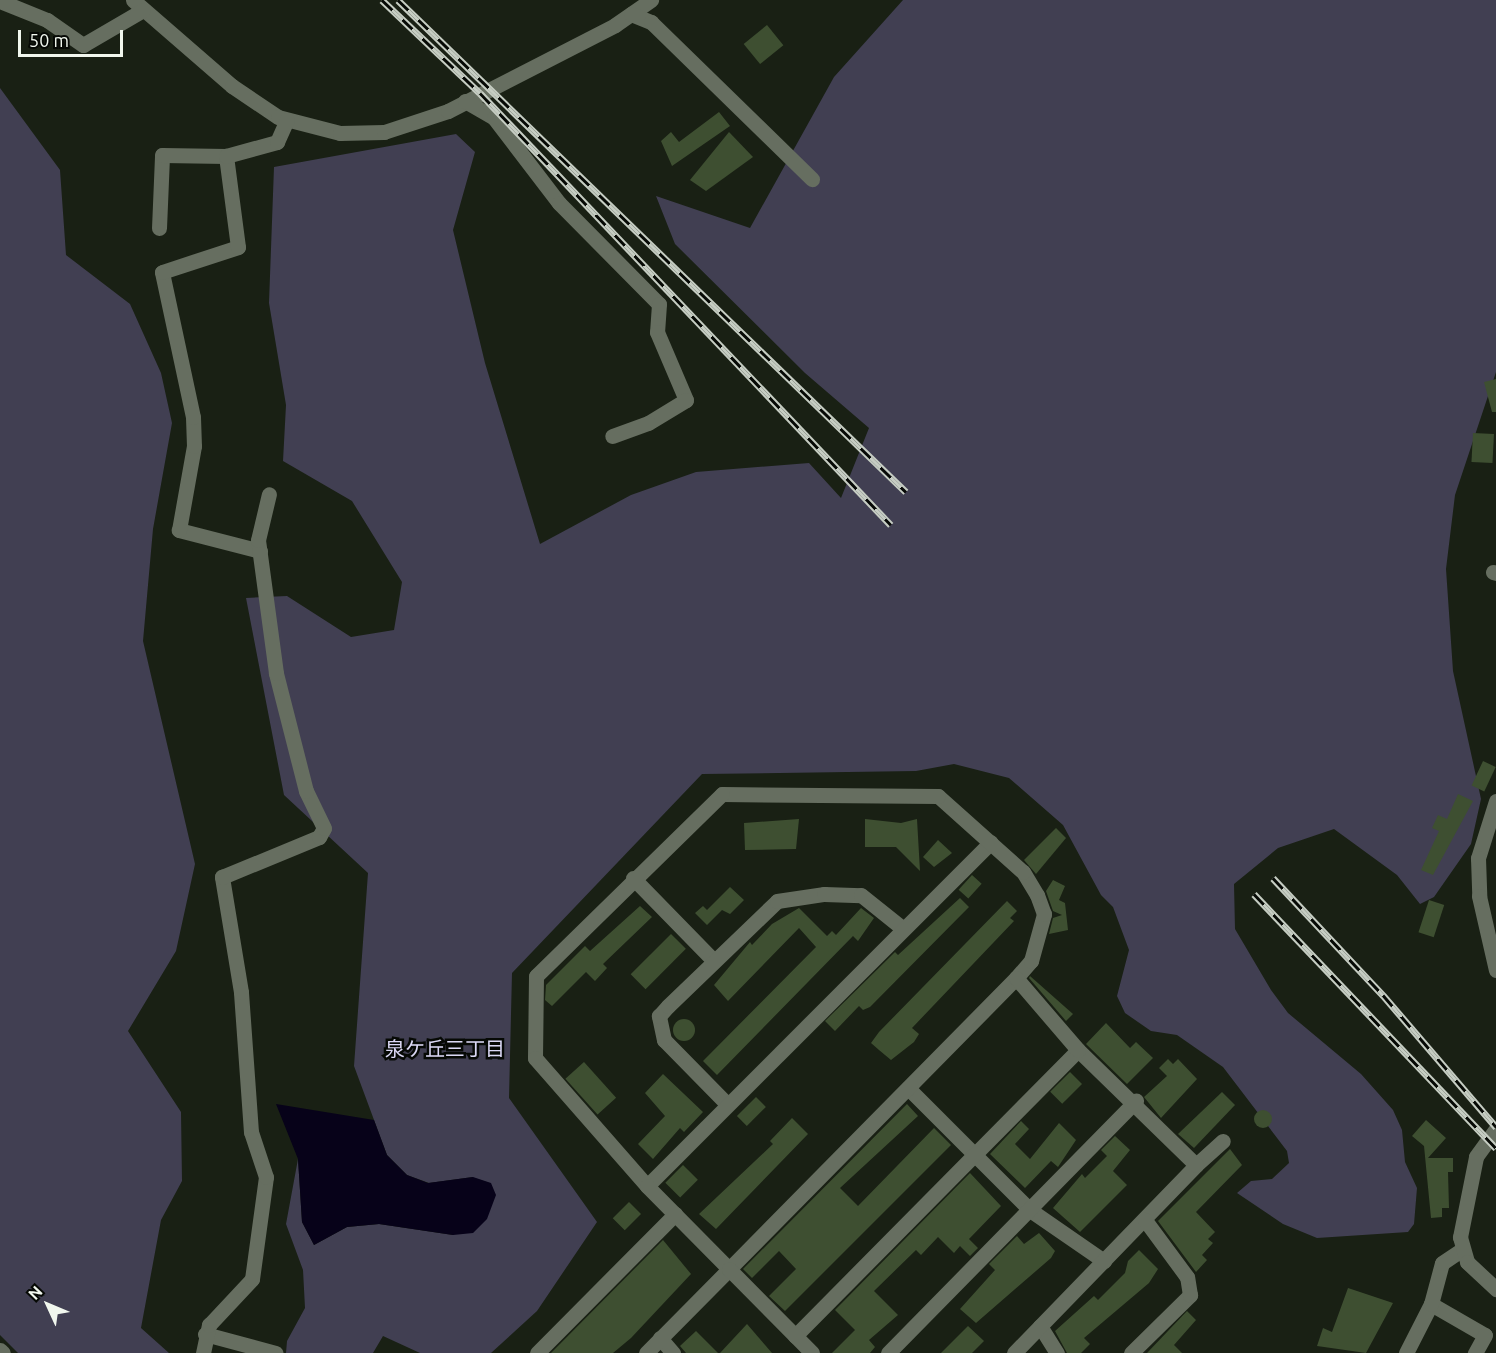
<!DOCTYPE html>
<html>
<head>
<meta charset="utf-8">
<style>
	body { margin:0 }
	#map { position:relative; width:1496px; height:1353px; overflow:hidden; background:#192014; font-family:Ubuntu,"Noto Sans JP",sans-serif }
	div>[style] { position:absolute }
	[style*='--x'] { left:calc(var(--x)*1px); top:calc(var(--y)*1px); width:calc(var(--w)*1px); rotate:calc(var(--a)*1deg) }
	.green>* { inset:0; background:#413f52 }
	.water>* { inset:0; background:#070219 }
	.building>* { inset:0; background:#3e4f31; transform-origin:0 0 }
	.round { border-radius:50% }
	.minor>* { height:15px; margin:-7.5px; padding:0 7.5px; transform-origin:7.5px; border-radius:7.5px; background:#666e60 }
	.tertiary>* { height:15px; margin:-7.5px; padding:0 7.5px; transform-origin:7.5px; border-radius:7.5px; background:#666e60 }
	.rail>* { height:7px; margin-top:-3.5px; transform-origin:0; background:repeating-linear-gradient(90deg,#060905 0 14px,#c6cdc3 0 28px); box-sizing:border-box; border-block:2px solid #c6cdc3 }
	span { translate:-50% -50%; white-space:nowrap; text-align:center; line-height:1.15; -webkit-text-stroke:5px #060905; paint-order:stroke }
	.neighbourhood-label { font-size:20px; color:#dbd8f5 }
	.north { position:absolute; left:18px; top:1275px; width:60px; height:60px; -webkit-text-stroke:4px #060905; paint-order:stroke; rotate:314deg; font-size:16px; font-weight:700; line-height:24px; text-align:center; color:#f1f7ee }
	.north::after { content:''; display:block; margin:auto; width:21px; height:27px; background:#f1f7ee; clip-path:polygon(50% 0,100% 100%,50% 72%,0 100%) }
	.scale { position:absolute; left:18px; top:30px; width:105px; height:27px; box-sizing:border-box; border:3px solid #f1f7ee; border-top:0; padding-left:8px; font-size:18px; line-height:21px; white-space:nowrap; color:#f1f7ee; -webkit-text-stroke:4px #060905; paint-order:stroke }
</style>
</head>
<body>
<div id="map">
	<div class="green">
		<div style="clip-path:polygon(903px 0,1496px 0,1496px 372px,1455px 495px,1446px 569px,1453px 671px,1481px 799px,1471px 844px,1434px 897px,1420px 904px,1397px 875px,1334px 829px,1278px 848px,1234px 884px,1235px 929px,1271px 990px,1288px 1013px,1361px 1074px,1393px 1110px,1402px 1130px,1405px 1162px,1417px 1188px,1414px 1224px,1408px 1232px,1317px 1238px,1283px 1224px,1237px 1193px,1251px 1181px,1272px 1179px,1289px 1163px,1287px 1151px,1223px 1067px,1177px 1035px,1151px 1031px,1125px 1013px,1117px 996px,1129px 950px,1113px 907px,1101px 895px,1063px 825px,1009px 778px,954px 764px,916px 771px,702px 774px,512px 973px,509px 1098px,597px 1222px,537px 1311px,491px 1353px,420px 1353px,383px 1336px,373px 1353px,286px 1353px,287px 1341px,305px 1308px,303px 1270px,286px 1224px,298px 1159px,302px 1222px,314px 1245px,347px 1227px,379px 1224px,453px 1235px,473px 1177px,429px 1183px,407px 1175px,387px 1155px,354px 1066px,368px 873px,284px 795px,246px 598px,287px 596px,351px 637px,394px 630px,402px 582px,352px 501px,283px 461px,286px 405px,269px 303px,274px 167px,456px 134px,475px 152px,453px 230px,485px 363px,540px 544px,631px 495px,696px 472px,809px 463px,841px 498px,869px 428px,805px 373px,675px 244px,656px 196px,750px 228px,834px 77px)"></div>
		<div style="clip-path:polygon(0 88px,60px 170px,66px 255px,130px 304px,161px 373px,172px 423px,153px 529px,143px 641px,195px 864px,176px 951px,128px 1031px,181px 1112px,182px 1181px,161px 1220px,141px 1328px,169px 1353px,18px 1353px,0 1335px)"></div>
	</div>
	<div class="water">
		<div style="clip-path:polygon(276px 1104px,374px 1120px,387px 1155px,407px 1175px,428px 1183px,473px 1177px,491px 1183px,496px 1195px,487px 1219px,473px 1233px,453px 1235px,379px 1224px,347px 1227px,314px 1245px,302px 1222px,298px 1159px)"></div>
	</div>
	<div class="building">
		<div style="left:767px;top:25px;width:26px;height:30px;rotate:51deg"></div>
		<div style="clip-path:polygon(719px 112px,730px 126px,672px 166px,661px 141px,671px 132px,679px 142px)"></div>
		<div style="clip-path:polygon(729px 132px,753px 157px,706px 191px,690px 180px)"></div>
		<div style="clip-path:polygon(1496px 379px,1496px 412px,1492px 412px,1484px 382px)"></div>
		<div style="left:1473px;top:433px;width:21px;height:29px;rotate:3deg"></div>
		<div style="left:1483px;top:761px;width:14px;height:27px;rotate:25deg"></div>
		<div style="clip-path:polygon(1458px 794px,1473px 801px,1433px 875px,1421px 870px,1439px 831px,1432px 828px,1438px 815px,1447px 819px)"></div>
		<div style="clip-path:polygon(799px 819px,796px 849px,745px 850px,744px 823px)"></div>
		<div style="clip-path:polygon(865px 819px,901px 823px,917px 819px,920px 871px,896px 847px,865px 847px)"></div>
		<div style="clip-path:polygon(1056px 828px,1066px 838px,1036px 874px,1024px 860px)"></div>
		<div style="clip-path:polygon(938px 840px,952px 853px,934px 867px,923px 857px)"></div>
		<div style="left:972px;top:875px;width:13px;height:20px;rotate:42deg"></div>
		<div style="clip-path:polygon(1053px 880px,1065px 886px,1059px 900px,1065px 903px,1068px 930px,1049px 934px,1053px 918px,1062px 915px,1053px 911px,1046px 891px)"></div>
		<div style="clip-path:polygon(730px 887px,744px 900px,730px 914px,722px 910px,707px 925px,695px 913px,703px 906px,707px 910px)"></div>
		<div style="clip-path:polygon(960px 898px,969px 907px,870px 1007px,863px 1010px,859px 1006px,835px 1031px,825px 1021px,895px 952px,898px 955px)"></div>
		<div style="left:1429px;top:900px;width:16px;height:34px;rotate:18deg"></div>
		<div style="clip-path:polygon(1007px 901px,1017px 911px,1010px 918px,1014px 921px,912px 1028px,919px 1034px,914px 1042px,891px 1060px,879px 1050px,871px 1043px,879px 1032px)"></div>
		<div style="clip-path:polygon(640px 906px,652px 917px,603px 964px,607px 968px,595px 981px,586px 972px,552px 1006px,545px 1000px,546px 985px,585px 946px,590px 951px)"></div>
		<div style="clip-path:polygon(799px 908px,827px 936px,832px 931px,836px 935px,861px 908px,874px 918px,858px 941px,853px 936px,717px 1075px,703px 1061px,816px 947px,799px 928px,728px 1001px,714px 985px,750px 942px,752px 945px,772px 924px)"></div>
		<div style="left:671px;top:934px;width:21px;height:57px;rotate:45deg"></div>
		<div style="clip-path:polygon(1030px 976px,1073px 1014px,1066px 1021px,1029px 978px)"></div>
		<div class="round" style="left:673px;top:1019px;width:22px;height:22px"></div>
		<div style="clip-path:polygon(1106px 1023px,1130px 1048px,1136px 1042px,1153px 1058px,1127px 1084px,1086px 1044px)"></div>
		<div style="clip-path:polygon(1168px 1059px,1173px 1064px,1178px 1059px,1197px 1079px,1161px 1118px,1144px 1097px,1167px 1076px,1159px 1068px)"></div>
		<div style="left:584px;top:1062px;width:48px;height:25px;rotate:48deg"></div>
		<div style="left:1070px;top:1072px;width:17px;height:28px;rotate:45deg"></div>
		<div style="clip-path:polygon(663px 1074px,703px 1112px,684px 1132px,680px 1128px,653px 1159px,638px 1144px,665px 1116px,645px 1093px)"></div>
		<div style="clip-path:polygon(1222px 1092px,1235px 1105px,1194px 1148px,1178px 1134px)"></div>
		<div style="left:756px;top:1097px;width:14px;height:27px;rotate:45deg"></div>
		<div style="clip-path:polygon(907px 1104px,918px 1116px,840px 1188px,858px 1206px,934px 1128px,951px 1145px,785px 1311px,769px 1296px,796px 1269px,779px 1251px,752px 1278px,743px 1269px)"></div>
		<div class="round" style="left:1254px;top:1110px;width:18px;height:18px"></div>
		<div style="clip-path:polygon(792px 1118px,808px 1134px,716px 1229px,699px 1214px,773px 1144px,770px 1141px)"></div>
		<div style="clip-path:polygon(1426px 1120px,1446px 1138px,1428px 1158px,1453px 1158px,1453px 1172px,1448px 1172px,1449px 1208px,1442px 1208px,1442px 1217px,1431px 1218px,1424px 1146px,1412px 1136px)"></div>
		<div style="clip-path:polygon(1021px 1121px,1029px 1129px,1015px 1144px,1030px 1159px,1059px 1123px,1076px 1140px,1058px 1167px,1051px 1161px,1025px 1188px,990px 1154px)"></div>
		<div style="clip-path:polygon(1115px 1136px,1130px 1150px,1113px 1171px,1127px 1185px,1080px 1232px,1053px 1208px,1082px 1174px,1085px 1178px,1107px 1156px,1101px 1150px)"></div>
		<div style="clip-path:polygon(1230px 1149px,1242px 1165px,1196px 1212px,1215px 1232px,1208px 1239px,1213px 1243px,1202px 1255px,1207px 1260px,1196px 1272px,1158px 1221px)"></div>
		<div style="left:683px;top:1165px;width:21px;height:25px;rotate:45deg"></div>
		<div style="clip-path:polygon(970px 1173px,1001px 1206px,969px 1239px,978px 1248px,970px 1256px,960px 1246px,954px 1253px,938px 1237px,921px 1255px,916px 1250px,874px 1291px,898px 1315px,869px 1340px,875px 1347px,870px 1353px,832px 1353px,855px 1330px,835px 1310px)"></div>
		<div style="left:629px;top:1202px;width:17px;height:23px;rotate:45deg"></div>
		<div style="clip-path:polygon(1039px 1233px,1055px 1251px,1051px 1258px,976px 1323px,960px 1309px,995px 1270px,989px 1264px,1017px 1236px,1024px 1244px)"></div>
		<div style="clip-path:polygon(663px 1240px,691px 1274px,631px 1338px,613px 1353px,551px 1353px)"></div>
		<div style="clip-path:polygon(1139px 1250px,1158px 1269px,1149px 1283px,1084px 1338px,1090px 1344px,1081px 1353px,1067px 1353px,1055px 1331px,1094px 1296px,1098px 1300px,1125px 1273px,1128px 1261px)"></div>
		<div style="clip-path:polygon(1348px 1288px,1393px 1303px,1366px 1353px,1317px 1346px,1323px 1328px,1332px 1332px)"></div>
		<div style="clip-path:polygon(1187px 1311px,1196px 1320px,1174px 1345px,1182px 1353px,1147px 1353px)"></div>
		<div style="clip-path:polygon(747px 1324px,772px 1353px,720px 1353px)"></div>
		<div style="clip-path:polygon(968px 1326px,984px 1341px,972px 1353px,941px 1353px)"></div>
		<div style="clip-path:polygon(696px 1331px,718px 1353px,686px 1353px,680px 1346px)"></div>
	</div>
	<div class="minor">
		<div style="--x:133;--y:0;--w:131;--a:41"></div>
		<div style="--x:232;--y:86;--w:55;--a:34"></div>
		<div style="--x:278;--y:117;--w:64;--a:14.5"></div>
		<div style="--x:340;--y:133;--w:44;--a:-1.3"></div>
		<div style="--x:384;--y:132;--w:67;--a:-18.2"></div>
		<div style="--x:448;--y:111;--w:188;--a:-27.2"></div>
		<div style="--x:615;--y:25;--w:44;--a:-34.8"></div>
		<div style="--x:0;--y:1;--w:51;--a:22"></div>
		<div style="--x:47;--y:20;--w:44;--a:34.8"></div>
		<div style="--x:83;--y:45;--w:69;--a:-30.3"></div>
		<div style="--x:631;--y:14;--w:22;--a:22"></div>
		<div style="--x:651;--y:22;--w:225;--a:44.3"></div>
		<div style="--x:465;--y:101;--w:34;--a:30"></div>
		<div style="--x:494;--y:118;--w:107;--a:52.6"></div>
		<div style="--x:559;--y:203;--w:142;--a:45.3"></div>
		<div style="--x:659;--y:304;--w:28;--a:94"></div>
		<div style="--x:657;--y:332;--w:74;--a:66.9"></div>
		<div style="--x:686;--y:400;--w:44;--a:148.8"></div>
		<div style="--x:648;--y:423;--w:38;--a:160"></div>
		<div style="--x:159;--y:228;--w:73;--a:-87.6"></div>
		<div style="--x:162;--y:155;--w:64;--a:0.9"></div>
		<div style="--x:260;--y:551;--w:84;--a:-165.5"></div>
		<div style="--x:179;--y:530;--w:85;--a:-79.9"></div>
		<div style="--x:194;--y:446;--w:29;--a:-92"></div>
		<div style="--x:193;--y:417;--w:148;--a:-102.1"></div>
		<div style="--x:162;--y:272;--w:80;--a:-18.2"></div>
		<div style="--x:238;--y:247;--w:92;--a:-97.5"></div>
		<div style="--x:226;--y:156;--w:53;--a:-15.4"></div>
		<div style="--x:277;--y:142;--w:24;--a:-66"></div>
		<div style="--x:1493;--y:572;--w:3;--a:18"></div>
		<div style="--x:633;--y:878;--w:116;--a:45.7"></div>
		<div style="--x:908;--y:1088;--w:173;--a:45"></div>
		<div style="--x:1030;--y:1210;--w:90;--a:34.6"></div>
		<div style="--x:727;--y:1104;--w:90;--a:-134.5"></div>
		<div style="--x:664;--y:1040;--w:25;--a:-102"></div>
		<div style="--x:659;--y:1016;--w:13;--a:-48"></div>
		<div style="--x:668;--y:1006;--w:151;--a:-43.9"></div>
		<div style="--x:777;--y:901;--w:48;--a:-8.5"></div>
		<div style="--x:824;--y:894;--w:37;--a:2"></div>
		<div style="--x:861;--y:895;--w:53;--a:38.8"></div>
		<div style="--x:1196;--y:1165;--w:36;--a:-42"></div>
		<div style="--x:647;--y:1186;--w:486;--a:-45"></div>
		<div style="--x:1431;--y:1304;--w:62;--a:29.9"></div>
		<div style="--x:1485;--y:1335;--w:21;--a:119"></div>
		<div style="--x:1040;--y:1326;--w:32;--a:58"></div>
		<div style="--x:205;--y:1334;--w:73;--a:15"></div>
		<div style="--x:795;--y:1336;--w:402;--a:-45.3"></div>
		<div style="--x:660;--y:1338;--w:20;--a:49"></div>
		<div style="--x:0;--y:1350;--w:4;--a:45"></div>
		<div style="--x:203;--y:1353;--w:29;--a:-78"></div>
		<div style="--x:209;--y:1325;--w:63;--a:-46.9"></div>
		<div style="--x:252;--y:1279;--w:103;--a:-82.2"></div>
		<div style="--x:266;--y:1177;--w:47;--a:-108.4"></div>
		<div style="--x:251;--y:1132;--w:140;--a:-94.1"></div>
		<div style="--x:241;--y:992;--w:117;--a:-99.4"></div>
		<div style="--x:222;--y:877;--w:105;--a:-22.4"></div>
		<div style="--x:319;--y:837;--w:10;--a:-61"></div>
		<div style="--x:324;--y:828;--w:41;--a:-115.9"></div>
		<div style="--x:306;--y:791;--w:122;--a:-104.3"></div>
		<div style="--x:276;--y:673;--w:134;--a:-97.7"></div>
		<div style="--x:258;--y:540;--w:47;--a:-76.6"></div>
		<div style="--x:537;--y:1353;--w:196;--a:-45.2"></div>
		<div style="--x:646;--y:1353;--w:118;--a:-45.3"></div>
		<div style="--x:729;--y:1269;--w:409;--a:-45.4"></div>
		<div style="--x:1016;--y:978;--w:23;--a:-49"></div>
		<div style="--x:1031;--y:961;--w:49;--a:-74.5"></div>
		<div style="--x:1044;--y:914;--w:20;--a:-110"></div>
		<div style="--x:1037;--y:895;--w:27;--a:-121"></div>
		<div style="--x:1023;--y:872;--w:114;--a:-138.2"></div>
		<div style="--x:938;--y:796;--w:216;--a:-179.5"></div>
		<div style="--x:722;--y:794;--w:260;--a:135.6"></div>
		<div style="--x:536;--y:976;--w:82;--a:90.7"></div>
		<div style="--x:535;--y:1058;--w:170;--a:48.8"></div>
		<div style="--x:647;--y:1186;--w:117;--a:45.3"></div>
		<div style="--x:729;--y:1269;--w:118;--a:45.3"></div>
		<div style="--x:888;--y:1353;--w:354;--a:-45.5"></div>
		<div style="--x:1014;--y:1353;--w:262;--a:-45.9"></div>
		<div style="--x:1196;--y:1165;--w:165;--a:-135.7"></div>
		<div style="--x:1078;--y:1050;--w:95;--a:-130.7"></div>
		<div style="--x:1131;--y:1353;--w:83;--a:-44.5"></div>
		<div style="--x:1190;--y:1295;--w:18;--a:-99"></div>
		<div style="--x:1187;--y:1277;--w:71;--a:-126.4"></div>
		<div style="--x:1406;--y:1353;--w:55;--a:-63"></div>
		<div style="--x:1431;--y:1304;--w:42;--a:-75"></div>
		<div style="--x:1442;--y:1263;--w:23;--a:-34"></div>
	</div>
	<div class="tertiary">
		<div style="--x:1496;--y:801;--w:60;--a:107.5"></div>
		<div style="--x:1478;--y:858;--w:38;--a:88"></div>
		<div style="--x:1479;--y:896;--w:76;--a:77.1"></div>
		<div style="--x:1496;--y:1129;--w:34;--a:126"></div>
		<div style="--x:1476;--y:1157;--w:82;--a:101.3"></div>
		<div style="--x:1460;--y:1237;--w:26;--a:74"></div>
		<div style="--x:1467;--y:1262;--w:40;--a:43"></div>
	</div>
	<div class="rail">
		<div style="--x:382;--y:0;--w:135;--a:43.5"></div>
		<div style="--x:480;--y:93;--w:596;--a:46.43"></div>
		<div style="--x:398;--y:0;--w:707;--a:44.08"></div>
		<div style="--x:1273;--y:878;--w:161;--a:46.8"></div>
		<div style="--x:1383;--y:995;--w:174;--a:49.4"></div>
		<div style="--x:1254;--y:894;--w:351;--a:46.4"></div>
	</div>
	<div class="neighbourhood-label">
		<span style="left:445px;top:1048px">泉ケ丘三丁目</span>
	</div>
	<div class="north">N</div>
	<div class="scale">50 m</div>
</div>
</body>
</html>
